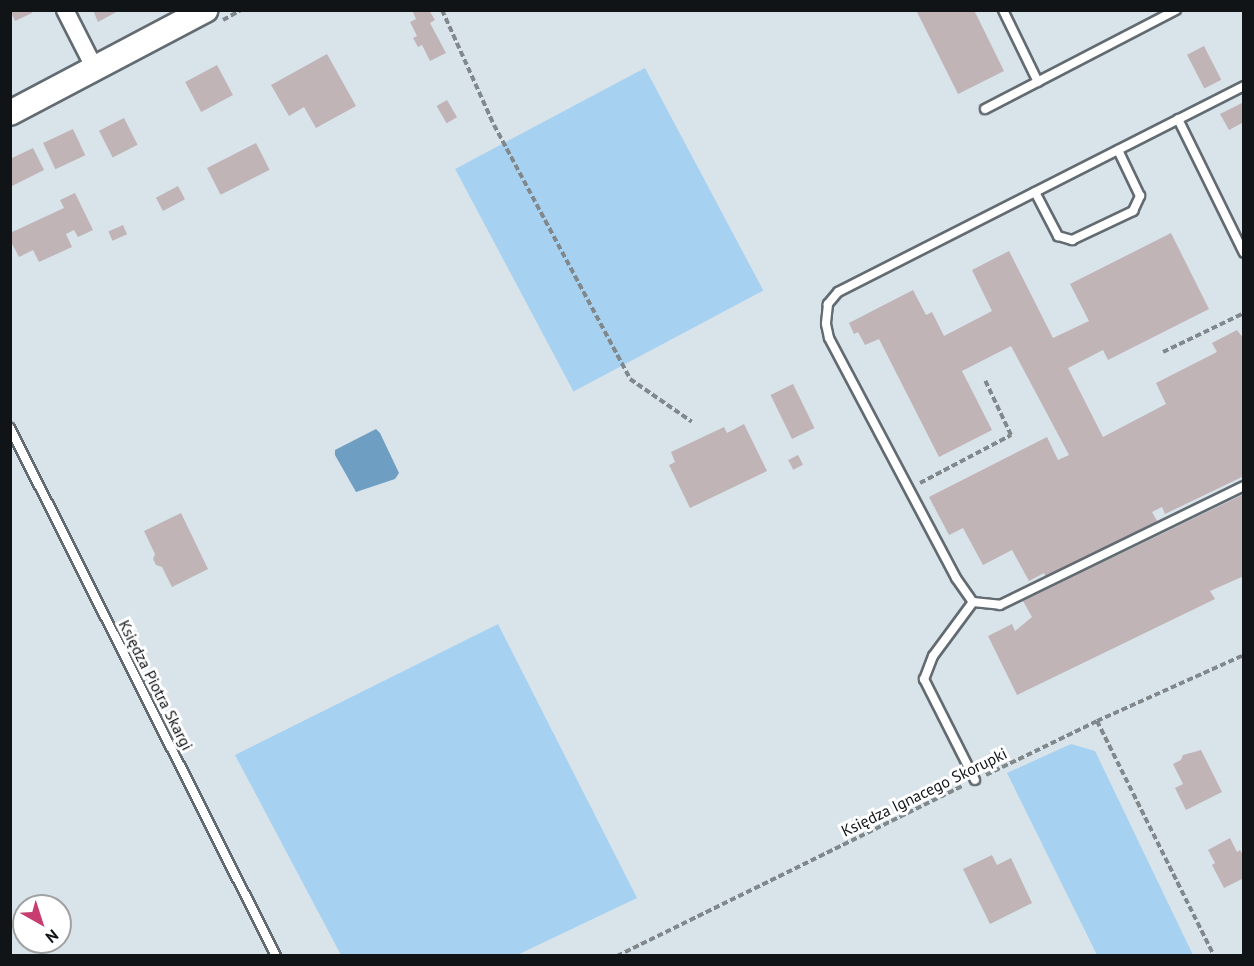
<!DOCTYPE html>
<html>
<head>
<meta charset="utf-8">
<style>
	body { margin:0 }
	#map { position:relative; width:1254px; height:966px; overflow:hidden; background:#d9e3ea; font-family:"PT Sans",sans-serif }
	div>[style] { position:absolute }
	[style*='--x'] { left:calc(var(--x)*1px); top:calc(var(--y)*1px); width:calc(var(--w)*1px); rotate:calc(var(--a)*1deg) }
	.green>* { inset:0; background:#a7d1f1; transform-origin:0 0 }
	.water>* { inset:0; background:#6e9ec1 }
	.building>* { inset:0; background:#c0b4b6; transform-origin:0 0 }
	.path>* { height:4px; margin-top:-2px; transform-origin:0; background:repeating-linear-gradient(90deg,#81888c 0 6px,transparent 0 9px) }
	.roads { filter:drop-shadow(2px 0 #626b71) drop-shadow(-2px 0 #626b71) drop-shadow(0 2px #626b71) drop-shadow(0 -2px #626b71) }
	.lane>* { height:8px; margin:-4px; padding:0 4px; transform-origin:4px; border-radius:4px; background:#fff }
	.street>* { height:16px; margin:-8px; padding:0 8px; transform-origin:8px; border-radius:8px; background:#fff }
	.secondary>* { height:24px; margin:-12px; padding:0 12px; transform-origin:12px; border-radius:12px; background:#fff }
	span { translate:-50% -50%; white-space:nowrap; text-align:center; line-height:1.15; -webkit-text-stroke:6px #fff; paint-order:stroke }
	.street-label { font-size:16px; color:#111416 }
	.frame { position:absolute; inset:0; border:12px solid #111416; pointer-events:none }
	.north { position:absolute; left:12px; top:894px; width:60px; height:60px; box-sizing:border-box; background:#fff; border:2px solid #a0a1a2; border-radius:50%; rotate:141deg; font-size:16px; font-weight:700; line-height:24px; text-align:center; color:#111416 }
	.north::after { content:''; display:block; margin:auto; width:21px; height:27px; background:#c83d70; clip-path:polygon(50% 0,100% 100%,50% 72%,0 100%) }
</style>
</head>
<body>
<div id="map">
	<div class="green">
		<div style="left:645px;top:68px;width:252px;height:215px;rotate:62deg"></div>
		<div style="clip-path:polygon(498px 624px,637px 898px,517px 955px,341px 955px,235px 755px)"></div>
		<div style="clip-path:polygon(1071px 744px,1095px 751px,1193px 955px,1097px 955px,1007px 773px)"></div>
	</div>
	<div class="water">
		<div style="clip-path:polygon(376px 429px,380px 433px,399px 473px,395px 479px,356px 492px,335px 455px,335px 450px)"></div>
	</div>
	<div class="building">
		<div style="clip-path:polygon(10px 10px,31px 10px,32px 13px,15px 21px)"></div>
		<div style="clip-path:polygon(93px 10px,120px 10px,98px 22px)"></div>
		<div style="clip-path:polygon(412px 10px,429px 10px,435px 20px,430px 23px,446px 53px,430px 61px,422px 45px,418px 47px,413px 38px,417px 36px,410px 22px,416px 19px)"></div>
		<div style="clip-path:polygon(916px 10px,974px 10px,1004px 71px,958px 94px)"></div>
		<div style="left:1204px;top:46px;width:38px;height:19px;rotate:63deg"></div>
		<div style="clip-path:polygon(327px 54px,356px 106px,316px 128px,304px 107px,289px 116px,271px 85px)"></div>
		<div style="left:217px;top:65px;width:34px;height:36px;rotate:62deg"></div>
		<div style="left:447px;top:100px;width:20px;height:12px;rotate:60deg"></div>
		<div style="clip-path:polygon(1242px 103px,1244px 122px,1229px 130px,1220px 114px)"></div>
		<div style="left:124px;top:118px;width:30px;height:28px;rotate:63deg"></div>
		<div style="left:73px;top:129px;width:29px;height:33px;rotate:65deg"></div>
		<div style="left:256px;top:143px;width:30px;height:55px;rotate:63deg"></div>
		<div style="clip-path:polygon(33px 148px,44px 170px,10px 187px,10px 159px)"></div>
		<div style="left:178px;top:186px;width:15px;height:25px;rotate:62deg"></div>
		<div style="clip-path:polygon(75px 193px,93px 230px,78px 237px,74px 230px,66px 234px,72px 247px,39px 262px,33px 250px,19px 257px,10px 240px,10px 233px,64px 208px,60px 200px)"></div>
		<div style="left:123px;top:225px;width:10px;height:16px;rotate:66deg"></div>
		<div style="clip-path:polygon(1171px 233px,1209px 309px,1108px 360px,1103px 350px,1068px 368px,1103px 437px,1166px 404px,1156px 383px,1217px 352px,1212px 343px,1237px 330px,1244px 339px,1244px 476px,1165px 514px,1162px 507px,1152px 512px,1157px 521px,1046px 578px,1044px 573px,1029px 581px,1012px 550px,983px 565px,963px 528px,949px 535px,929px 497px,1047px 437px,1058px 460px,1069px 455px,1011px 346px,962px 371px,992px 430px,939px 457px,879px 339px,865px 345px,858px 332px,854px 334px,849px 323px,913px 290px,926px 315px,932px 312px,944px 336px,992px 311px,972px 270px,1009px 251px,1053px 338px,1089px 321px,1070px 284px)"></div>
		<div style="left:793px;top:384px;width:49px;height:25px;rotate:64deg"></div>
		<div style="clip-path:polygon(744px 424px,767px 471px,690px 508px,669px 465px,675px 462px,671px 452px,724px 427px,727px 433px)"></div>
		<div style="left:798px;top:455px;width:11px;height:11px;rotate:63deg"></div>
		<div style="clip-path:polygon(1244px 494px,1244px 576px,1210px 591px,1215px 599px,1017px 695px,988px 636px,1012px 624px,1015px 631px,1032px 617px,1023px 601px)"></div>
		<div style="clip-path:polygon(181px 513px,208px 569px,172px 587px,162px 567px,156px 565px,153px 559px,155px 554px,144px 531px)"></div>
		<div style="clip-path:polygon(1201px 750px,1222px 792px,1186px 810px,1175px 788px,1183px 784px,1173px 764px,1181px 760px,1183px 755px)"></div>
		<div style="clip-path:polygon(1230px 838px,1237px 852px,1240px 850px,1244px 857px,1244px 878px,1224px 888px,1212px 865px,1215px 863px,1208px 850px)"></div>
		<div style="clip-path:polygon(992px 855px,997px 865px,1011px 858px,1032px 903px,990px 924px,963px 869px)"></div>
	</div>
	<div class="path">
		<div style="--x:442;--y:10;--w:126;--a:65.7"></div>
		<div style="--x:494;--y:125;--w:288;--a:61.8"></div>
		<div style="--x:630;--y:379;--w:75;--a:34.7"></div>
		<div style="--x:223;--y:20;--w:21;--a:-29"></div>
		<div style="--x:1163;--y:352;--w:90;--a:-25.7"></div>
		<div style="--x:920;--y:483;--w:103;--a:-27.8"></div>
		<div style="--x:1011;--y:435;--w:63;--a:-115.3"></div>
		<div style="--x:1097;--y:721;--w:263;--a:63.5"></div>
		<div style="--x:986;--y:775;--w:123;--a:-25.9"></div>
		<div style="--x:1097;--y:721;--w:161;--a:-24.2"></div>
		<div style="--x:617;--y:956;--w:386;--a:-26.2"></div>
	</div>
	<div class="roads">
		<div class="lane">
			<div style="--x:1003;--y:10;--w:80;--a:64.1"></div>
			<div style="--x:1244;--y:86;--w:455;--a:153.1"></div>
			<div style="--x:838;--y:292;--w:16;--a:130"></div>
			<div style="--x:828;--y:304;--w:20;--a:96"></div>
			<div style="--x:826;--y:324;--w:14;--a:78"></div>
			<div style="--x:829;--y:338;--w:272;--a:62.1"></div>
			<div style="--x:956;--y:578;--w:29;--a:55"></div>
			<div style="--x:973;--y:602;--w:27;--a:6"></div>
			<div style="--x:1000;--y:605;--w:271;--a:-26"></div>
			<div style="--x:985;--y:109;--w:215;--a:-27.4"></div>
			<div style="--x:1178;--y:119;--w:149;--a:63.8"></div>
			<div style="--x:1035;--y:192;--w:50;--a:62.4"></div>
			<div style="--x:1058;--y:236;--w:15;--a:16"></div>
			<div style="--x:1072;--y:240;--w:68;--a:-25.4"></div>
			<div style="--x:1133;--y:211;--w:17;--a:-65"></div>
			<div style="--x:1140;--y:196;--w:51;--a:-115.6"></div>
			<div style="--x:10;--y:428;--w:591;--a:63.26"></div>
			<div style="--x:973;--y:602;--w:67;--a:126.5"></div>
			<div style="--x:933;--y:656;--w:25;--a:111"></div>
			<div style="--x:924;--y:679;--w:113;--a:63.2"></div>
		</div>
		<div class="street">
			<div style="--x:65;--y:10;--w:66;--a:63"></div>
		</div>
		<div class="secondary">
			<div style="--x:10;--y:113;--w:221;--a:-27.8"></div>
		</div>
	</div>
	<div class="street-label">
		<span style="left:156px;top:685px;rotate:63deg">Księdza Piotra Skargi</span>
		<span style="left:924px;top:792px;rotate:-26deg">Księdza Ignacego Skorupki</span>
	</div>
	<div class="frame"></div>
	<div class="north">N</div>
</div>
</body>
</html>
